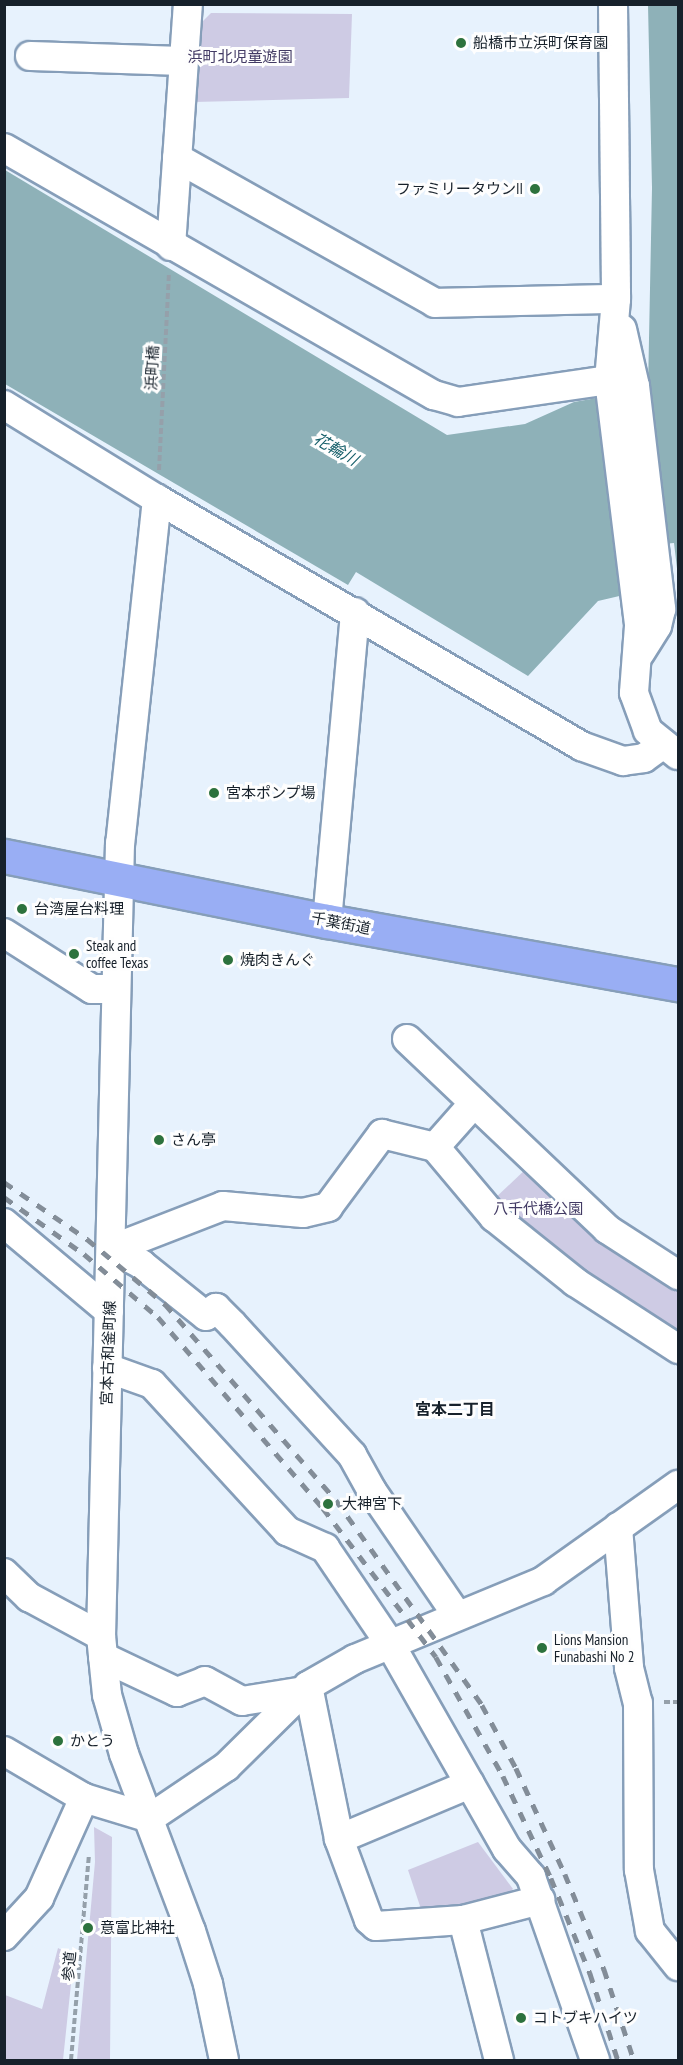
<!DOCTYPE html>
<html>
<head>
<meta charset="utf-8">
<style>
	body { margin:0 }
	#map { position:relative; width:683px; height:2065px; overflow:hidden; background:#e7f2fd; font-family:"PT Sans Narrow","Noto Sans JP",sans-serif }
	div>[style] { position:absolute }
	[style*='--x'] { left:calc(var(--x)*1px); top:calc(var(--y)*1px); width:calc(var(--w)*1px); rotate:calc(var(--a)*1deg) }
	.green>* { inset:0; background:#cecbe4 }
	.water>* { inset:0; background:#8eb1b8 }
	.path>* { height:4px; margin-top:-2px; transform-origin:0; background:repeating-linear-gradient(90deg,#95a0aa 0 6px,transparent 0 9px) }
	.roads { filter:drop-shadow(2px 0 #869eb9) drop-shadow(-2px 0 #869eb9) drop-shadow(0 2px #869eb9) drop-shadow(0 -2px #869eb9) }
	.minor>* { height:28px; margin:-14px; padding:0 14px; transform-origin:14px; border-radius:14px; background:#fff }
	.highway>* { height:33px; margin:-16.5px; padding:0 16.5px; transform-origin:16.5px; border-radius:16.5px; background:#99aef4 }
	.rail>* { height:4.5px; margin-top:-2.25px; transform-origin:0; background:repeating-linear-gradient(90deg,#838d98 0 10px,transparent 0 20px) }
	.dots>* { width:16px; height:16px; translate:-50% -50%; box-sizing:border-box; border:3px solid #fefefe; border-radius:50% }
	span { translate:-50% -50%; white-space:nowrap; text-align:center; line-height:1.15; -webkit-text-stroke:6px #fefefe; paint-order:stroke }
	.poi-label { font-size:15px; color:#17212b }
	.left { translate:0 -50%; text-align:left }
	.right { translate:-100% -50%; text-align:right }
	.park-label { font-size:15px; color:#423a64 }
	.street-label { font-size:15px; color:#17212b }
	.water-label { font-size:16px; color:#145e69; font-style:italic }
	.neighbourhood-label { font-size:16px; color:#17212b; font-weight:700 }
	.frame { position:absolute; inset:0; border:6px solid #17212b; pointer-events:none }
</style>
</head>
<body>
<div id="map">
	<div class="green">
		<div style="clip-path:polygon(211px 13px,352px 14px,349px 98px,194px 102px,198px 26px)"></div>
		<div style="clip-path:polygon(528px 1167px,678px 1283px,678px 1339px,579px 1274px,492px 1201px)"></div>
		<div style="clip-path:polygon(94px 1827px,112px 1837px,110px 2060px,77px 2060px,95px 1862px)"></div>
		<div style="clip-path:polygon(478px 1842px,513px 1889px,504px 1898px,423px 1915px,408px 1870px)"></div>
		<div style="clip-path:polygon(58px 1948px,70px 1954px,73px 1965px,63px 2060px,5px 2060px,5px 1995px,42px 2009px)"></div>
	</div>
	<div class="water">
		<div style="clip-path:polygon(648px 5px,678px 5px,678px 577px,674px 543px,662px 544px,645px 590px,598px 601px,528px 676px,356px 572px,348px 585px,5px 384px,5px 170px,447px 435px,525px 424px,574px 402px,648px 389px,652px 188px)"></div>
	</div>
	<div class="path">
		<div style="--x:159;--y:470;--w:197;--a:-87.1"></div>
		<div style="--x:664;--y:1702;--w:14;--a:0"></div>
		<div style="--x:71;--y:2060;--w:206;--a:-85"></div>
	</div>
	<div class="roads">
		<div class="minor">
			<div style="--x:613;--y:4;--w:295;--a:89.4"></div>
			<div style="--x:616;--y:299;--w:81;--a:94.9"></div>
			<div style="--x:609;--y:380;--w:248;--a:83"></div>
			<div style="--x:639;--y:626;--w:67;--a:94.3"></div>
			<div style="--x:634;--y:693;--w:40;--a:69.8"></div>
			<div style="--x:648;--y:731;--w:38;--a:39"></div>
			<div style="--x:30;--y:56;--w:153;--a:1.9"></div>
			<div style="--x:4;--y:148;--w:496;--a:29.9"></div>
			<div style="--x:434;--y:395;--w:25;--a:16"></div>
			<div style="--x:458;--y:402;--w:153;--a:-8.3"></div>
			<div style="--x:177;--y:158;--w:296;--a:29.3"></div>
			<div style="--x:435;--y:303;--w:181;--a:-1.3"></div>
			<div style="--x:171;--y:246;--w:243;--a:-86"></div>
			<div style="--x:622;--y:329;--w:58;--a:77.2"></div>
			<div style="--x:635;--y:386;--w:225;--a:83.3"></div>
			<div style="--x:661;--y:609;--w:17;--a:103"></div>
			<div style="--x:657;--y:626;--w:32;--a:122"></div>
			<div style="--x:4;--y:405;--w:180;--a:31.6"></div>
			<div style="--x:157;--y:499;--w:491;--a:30.2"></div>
			<div style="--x:581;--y:746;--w:45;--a:19.7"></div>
			<div style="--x:623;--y:761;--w:21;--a:-8"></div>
			<div style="--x:644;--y:758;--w:24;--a:-36"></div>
			<div style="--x:157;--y:499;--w:346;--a:96.1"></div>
			<div style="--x:120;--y:843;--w:793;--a:91.37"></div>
			<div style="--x:101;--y:1636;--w:59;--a:84.2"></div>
			<div style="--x:107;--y:1695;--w:61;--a:73.9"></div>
			<div style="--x:124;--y:1754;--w:189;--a:69.3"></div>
			<div style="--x:191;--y:1931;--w:56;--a:72.2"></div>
			<div style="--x:208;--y:1984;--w:78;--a:78.1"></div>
			<div style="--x:327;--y:921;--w:310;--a:-84.8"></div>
			<div style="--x:4;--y:933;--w:104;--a:32.5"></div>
			<div style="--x:92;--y:989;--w:24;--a:0"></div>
			<div style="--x:407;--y:1039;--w:276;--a:43.5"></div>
			<div style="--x:607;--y:1229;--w:85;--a:32.9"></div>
			<div style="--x:435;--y:1147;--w:59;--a:-48.4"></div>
			<div style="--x:4;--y:1223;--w:137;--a:40"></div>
			<div style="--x:112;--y:1249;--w:119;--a:-21.2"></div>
			<div style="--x:223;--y:1206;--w:80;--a:5"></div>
			<div style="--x:303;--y:1213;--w:26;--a:-13"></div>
			<div style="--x:328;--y:1207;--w:91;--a:-53.5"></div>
			<div style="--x:382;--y:1134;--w:55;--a:13.8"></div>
			<div style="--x:435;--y:1147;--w:92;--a:49.9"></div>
			<div style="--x:494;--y:1217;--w:104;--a:38.7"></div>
			<div style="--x:575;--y:1282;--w:123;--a:33"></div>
			<div style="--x:112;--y:1249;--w:33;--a:27"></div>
			<div style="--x:141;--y:1264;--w:83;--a:38.7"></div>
			<div style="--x:206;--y:1316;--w:13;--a:-39"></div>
			<div style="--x:216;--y:1308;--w:23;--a:45"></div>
			<div style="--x:232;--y:1324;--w:178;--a:47.5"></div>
			<div style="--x:352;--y:1455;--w:41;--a:60.9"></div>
			<div style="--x:372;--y:1491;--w:150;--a:55.6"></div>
			<div style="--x:107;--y:1368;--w:48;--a:19.6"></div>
			<div style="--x:152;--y:1384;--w:200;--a:47.4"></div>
			<div style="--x:287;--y:1531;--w:42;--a:24.1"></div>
			<div style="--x:325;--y:1548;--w:116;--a:55.9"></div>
			<div style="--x:390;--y:1644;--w:236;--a:60.3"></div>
			<div style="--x:507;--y:1849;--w:37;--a:49"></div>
			<div style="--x:531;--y:1877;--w:194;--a:70.7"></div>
			<div style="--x:618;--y:1527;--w:141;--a:85.5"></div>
			<div style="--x:629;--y:1668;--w:36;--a:76"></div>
			<div style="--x:638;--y:1703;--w:167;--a:89.7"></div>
			<div style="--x:639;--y:1870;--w:62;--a:79.8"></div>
			<div style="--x:650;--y:1931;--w:45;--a:51.3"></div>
			<div style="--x:4;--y:1573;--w:35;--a:44"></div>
			<div style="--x:29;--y:1597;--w:82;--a:28.4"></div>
			<div style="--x:103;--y:1657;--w:82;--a:25.3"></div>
			<div style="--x:177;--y:1692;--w:30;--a:-21"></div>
			<div style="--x:205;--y:1681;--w:42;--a:28.4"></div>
			<div style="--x:242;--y:1701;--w:58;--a:-9"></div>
			<div style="--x:308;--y:1686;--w:156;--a:78.5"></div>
			<div style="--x:339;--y:1839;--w:86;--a:69.7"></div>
			<div style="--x:369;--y:1920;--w:9;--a:41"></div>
			<div style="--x:376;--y:1926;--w:87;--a:-3.9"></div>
			<div style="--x:463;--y:1920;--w:80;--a:-14.6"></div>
			<div style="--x:4;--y:1751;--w:93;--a:30.4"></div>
			<div style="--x:84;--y:1798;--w:69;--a:16.9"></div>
			<div style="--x:150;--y:1818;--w:92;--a:-33.9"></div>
			<div style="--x:226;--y:1767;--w:115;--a:-44.6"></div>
			<div style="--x:308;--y:1686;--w:54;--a:-29.9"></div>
			<div style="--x:355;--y:1659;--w:204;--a:-22.5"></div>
			<div style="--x:543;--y:1581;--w:166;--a:-35.4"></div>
			<div style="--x:339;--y:1839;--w:142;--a:-22.8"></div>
			<div style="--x:463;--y:1920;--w:145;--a:75.6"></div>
			<div style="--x:4;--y:1936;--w:52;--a:-47.4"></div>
			<div style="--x:39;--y:1898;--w:110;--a:-65.8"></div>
		</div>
		<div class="highway">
			<div style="--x:4;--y:856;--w:329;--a:11.4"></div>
			<div style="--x:327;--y:921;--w:357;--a:10.2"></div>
		</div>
	</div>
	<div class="rail">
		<div style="--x:4;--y:1182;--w:101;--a:34.5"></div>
		<div style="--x:87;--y:1239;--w:102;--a:39.8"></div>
		<div style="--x:165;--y:1304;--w:260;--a:48.9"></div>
		<div style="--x:336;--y:1500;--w:252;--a:54.5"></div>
		<div style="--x:482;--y:1705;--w:72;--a:61.6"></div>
		<div style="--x:516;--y:1768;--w:117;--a:65.2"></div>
		<div style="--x:565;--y:1874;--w:103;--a:67.7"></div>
		<div style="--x:604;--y:1969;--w:96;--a:71.8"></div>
		<div style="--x:4;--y:1197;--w:98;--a:35.5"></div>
		<div style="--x:84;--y:1254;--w:97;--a:40.4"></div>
		<div style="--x:158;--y:1317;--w:252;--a:49.2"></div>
		<div style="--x:323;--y:1508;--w:187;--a:52.8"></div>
		<div style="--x:436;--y:1657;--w:137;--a:60.6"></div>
		<div style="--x:503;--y:1776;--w:113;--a:64.8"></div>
		<div style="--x:551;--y:1878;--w:103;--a:67.7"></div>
		<div style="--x:590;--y:1973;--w:91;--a:72.2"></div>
	</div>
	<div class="dots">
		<div style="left:461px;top:43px;background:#2d723d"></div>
		<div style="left:535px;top:189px;background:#2d723d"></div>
		<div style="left:214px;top:793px;background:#2d723d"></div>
		<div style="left:22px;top:909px;background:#2d723d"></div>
		<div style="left:74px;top:954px;background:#2d723d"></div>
		<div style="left:228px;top:960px;background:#2d723d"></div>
		<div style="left:159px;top:1140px;background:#2d723d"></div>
		<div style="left:328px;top:1504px;background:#2d723d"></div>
		<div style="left:542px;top:1648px;background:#2d723d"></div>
		<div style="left:58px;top:1741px;background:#2d723d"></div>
		<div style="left:88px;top:1928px;background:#2d723d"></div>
		<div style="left:521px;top:2018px;background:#2d723d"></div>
	</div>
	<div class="poi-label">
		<span class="left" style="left:473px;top:43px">船橋市立浜町保育園</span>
		<span class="right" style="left:523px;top:189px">ファミリータウンII</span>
		<span class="left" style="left:226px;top:793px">宮本ポンプ場</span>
		<span class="left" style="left:34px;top:909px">台湾屋台料理</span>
		<span class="left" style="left:86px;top:954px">Steak and<br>coffee Texas</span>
		<span class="left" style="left:240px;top:960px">焼肉きんぐ</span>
		<span class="left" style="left:171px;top:1140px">さん亭</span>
		<span class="left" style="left:342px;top:1504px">大神宮下</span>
		<span class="left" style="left:554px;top:1648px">Lions Mansion<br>Funabashi No 2</span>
		<span class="left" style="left:70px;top:1741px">かとう</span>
		<span class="left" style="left:100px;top:1928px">意富比神社</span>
		<span class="left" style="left:533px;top:2018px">コトブキハイツ</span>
	</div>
	<div class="park-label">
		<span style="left:240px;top:57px">浜町北児童遊園</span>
		<span style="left:538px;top:1209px">八千代橋公園</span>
	</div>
	<div class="street-label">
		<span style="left:152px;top:368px;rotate:-87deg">浜町橋</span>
		<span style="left:341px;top:923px;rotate:11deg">千葉街道</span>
		<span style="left:108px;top:1353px;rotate:-88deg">宮本古和釜町線</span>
		<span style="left:69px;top:1966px;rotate:-85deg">参道</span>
	</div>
	<div class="water-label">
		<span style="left:336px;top:449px;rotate:30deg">花輪川</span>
	</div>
	<div class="neighbourhood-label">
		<span style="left:455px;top:1409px">宮本二丁目</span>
	</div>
	<div class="frame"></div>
</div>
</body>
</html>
